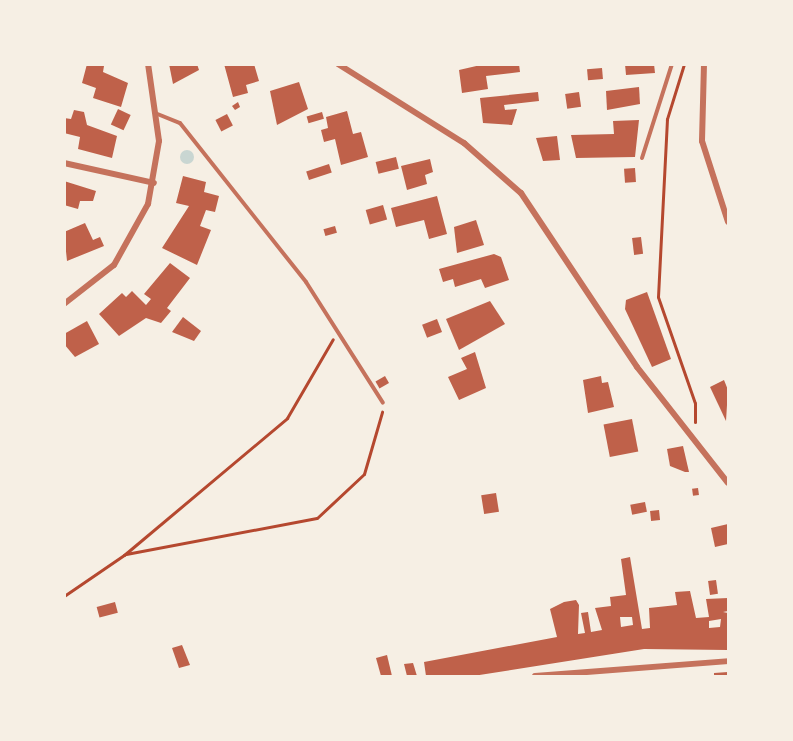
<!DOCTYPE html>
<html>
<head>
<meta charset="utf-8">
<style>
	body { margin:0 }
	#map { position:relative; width:793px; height:741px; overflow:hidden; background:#f6efe4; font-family:"Work Sans",sans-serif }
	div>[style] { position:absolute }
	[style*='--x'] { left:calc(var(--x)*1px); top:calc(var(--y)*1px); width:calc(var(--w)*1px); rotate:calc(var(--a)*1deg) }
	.water>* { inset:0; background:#c9d6d2 }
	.round { border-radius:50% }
	.building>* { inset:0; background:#bf614a; transform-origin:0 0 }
	.path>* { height:3px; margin:-1.5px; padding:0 1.5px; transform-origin:1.5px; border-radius:1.5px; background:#b5482f }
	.service>* { height:4px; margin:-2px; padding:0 2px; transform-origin:2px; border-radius:2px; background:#c5725c }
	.minor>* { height:6px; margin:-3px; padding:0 3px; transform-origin:3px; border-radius:3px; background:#c5725c }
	span { translate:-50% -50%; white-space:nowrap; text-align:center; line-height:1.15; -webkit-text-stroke:4.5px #f6efe4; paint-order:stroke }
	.frame { position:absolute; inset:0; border:66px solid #f6efe4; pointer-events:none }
</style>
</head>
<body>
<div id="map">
	<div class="water">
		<div class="round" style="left:180px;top:150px;width:14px;height:14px"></div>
	</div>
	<div class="building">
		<div style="clip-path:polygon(87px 64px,104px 66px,103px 72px,128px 83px,121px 107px,93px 98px,96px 88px,82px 83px)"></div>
		<div style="clip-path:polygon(169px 64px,197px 64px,199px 70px,173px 84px)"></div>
		<div style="clip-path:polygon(224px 64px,254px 64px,259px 81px,246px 85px,248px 93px,233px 97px)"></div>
		<div style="clip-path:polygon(485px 64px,519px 64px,520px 72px,486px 76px,488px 89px,462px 93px,459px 70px)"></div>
		<div style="clip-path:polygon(625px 64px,654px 64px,655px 73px,626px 75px)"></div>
		<div style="left:602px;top:68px;width:11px;height:15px;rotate:85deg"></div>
		<div style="clip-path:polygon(299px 82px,308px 109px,277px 125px,270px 91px)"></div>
		<div style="clip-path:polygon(639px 87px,640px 104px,607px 110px,606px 91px)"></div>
		<div style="clip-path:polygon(538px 92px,539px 101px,504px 105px,505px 110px,517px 109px,512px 125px,483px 123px,480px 98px)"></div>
		<div style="left:579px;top:92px;width:15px;height:14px;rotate:82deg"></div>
		<div style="clip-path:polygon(238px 102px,240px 107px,235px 110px,232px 106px)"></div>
		<div style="left:118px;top:109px;width:14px;height:17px;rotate:25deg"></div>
		<div style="clip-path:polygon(74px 110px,84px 112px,87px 125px,117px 136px,112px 158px,78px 149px,80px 137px,64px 133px,64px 118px,71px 119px)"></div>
		<div style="clip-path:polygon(347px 111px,353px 134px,361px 132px,368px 157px,341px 165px,335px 139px,324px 142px,321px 130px,328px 128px,326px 117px)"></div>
		<div style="left:322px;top:112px;width:7px;height:16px;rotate:74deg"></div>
		<div style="left:227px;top:114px;width:13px;height:13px;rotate:63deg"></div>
		<div style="clip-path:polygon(639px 120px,635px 157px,576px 158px,571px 135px,614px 134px,613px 121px)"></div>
		<div style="clip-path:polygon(557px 136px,560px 160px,543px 161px,536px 138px)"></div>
		<div style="left:396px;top:157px;width:12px;height:21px;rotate:76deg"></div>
		<div style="clip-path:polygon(430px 159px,433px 172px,425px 175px,427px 184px,407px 190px,401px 166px)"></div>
		<div style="left:329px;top:164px;width:9px;height:24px;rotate:72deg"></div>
		<div style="left:635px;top:168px;width:14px;height:11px;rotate:86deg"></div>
		<div style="clip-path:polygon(183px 176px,206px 182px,204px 192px,219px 196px,215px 212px,206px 210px,200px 226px,211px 230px,197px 265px,162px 248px,189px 206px,176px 203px)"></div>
		<div style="clip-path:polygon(64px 181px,96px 191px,93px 201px,80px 201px,78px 209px,64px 205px)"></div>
		<div style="clip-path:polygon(437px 196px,447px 234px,429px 239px,424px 220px,396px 227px,391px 208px)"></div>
		<div style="left:383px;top:205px;width:15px;height:18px;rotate:74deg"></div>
		<div style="clip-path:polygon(476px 220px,484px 245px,457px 253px,454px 227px)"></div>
		<div style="clip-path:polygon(85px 223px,93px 240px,100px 237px,104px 246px,67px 261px,64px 232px)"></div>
		<div style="left:335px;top:226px;width:7px;height:12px;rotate:74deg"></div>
		<div style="left:641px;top:237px;width:17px;height:9px;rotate:83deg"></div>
		<div style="clip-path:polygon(494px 254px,501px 257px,509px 280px,485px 288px,481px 279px,455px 287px,453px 279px,443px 282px,439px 269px)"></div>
		<div style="clip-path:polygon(170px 263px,190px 278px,167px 308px,171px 311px,161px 323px,146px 318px,119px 336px,99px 314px,122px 293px,126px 297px,132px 291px,146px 305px,151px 299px,144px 294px)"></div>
		<div style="clip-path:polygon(647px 292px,671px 359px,652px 367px,625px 309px,626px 300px)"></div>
		<div style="clip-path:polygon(490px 301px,505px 324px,459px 350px,446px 319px)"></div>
		<div style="clip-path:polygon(183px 317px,201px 331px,194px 341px,172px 332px)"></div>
		<div style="left:437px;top:319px;width:14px;height:16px;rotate:69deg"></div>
		<div style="clip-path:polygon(87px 321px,99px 344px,75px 357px,64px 344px,64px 334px)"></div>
		<div style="clip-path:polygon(475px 352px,486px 388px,459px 400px,448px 377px,467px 369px,461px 358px)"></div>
		<div style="left:385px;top:376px;width:8px;height:11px;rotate:60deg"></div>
		<div style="clip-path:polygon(601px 376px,602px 383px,608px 382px,614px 407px,588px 413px,583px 380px)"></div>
		<div style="clip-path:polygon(724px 380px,728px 390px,726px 421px,710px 387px)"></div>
		<div style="left:632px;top:419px;width:33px;height:29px;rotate:79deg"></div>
		<div style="clip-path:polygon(683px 446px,689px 472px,685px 472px,670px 466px,667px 449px)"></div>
		<div style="left:698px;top:488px;width:7px;height:6px;rotate:82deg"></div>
		<div style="left:496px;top:493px;width:19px;height:15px;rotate:81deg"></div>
		<div style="left:645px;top:502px;width:10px;height:15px;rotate:79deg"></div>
		<div style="left:659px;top:510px;width:10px;height:9px;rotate:84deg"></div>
		<div style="clip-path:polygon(728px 524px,728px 544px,715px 547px,711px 528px)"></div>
		<div style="clip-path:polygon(evenodd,630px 557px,642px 629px,650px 628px,649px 608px,677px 605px,675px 592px,690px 591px,696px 618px,709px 617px,706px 599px,728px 598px,728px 611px,723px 612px,728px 613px,728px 650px,644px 649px,473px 676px,426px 676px,424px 662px,557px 637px,550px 609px,564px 602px,576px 600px,579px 605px,578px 634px,585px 633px,581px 613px,588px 612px,591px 632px,602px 630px,595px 608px,611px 606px,610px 597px,626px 595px,621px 559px,630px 557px,620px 617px,632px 617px,633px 625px,621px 627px,620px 617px,630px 557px,721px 619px,720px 627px,709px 628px,709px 621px,721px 619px)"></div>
		<div style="left:716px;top:580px;width:14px;height:8px;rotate:82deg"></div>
		<div style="left:115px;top:602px;width:11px;height:19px;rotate:75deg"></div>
		<div style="clip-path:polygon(182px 645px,190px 665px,179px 668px,172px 648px)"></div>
		<div style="clip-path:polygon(387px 655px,392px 676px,381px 676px,376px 658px)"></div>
		<div style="clip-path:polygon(413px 663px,417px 676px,407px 676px,404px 664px)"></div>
		<div style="clip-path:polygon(728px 672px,728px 676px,714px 676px,714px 673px)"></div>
	</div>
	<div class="path">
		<div style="--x:684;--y:64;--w:58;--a:107.2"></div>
		<div style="--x:667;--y:119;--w:178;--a:92.9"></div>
		<div style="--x:658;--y:297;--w:112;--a:70.8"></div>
		<div style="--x:695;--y:403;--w:19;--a:90"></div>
		<div style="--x:126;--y:554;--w:194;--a:-10.7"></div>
		<div style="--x:317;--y:518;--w:64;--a:-43.1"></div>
		<div style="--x:364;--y:474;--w:65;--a:-73.8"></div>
		<div style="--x:64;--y:596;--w:73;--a:-34.3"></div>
		<div style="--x:124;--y:555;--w:213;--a:-40"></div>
		<div style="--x:287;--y:418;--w:91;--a:-59.8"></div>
	</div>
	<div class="service">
		<div style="--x:155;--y:113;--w:27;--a:22"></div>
		<div style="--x:180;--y:123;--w:203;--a:51.6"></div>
		<div style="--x:306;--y:282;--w:143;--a:57.5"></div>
		<div style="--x:642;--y:158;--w:99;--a:-72.3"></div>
	</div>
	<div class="minor">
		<div style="--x:338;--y:64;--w:149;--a:32.1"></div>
		<div style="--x:464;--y:143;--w:76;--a:41.3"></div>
		<div style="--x:521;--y:193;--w:209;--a:56.3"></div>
		<div style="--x:637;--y:367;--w:147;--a:51.9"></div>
		<div style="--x:704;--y:64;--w:77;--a:91.5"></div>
		<div style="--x:702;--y:141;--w:85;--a:72.2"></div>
		<div style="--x:64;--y:163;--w:92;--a:12.5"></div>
		<div style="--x:64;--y:304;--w:63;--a:-38"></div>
		<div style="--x:114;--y:265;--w:70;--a:-60.9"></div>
		<div style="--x:148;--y:204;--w:64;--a:-80.1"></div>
		<div style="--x:159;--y:141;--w:78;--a:-98.1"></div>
		<div style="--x:535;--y:676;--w:194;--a:-4.4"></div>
	</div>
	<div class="frame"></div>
</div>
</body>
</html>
